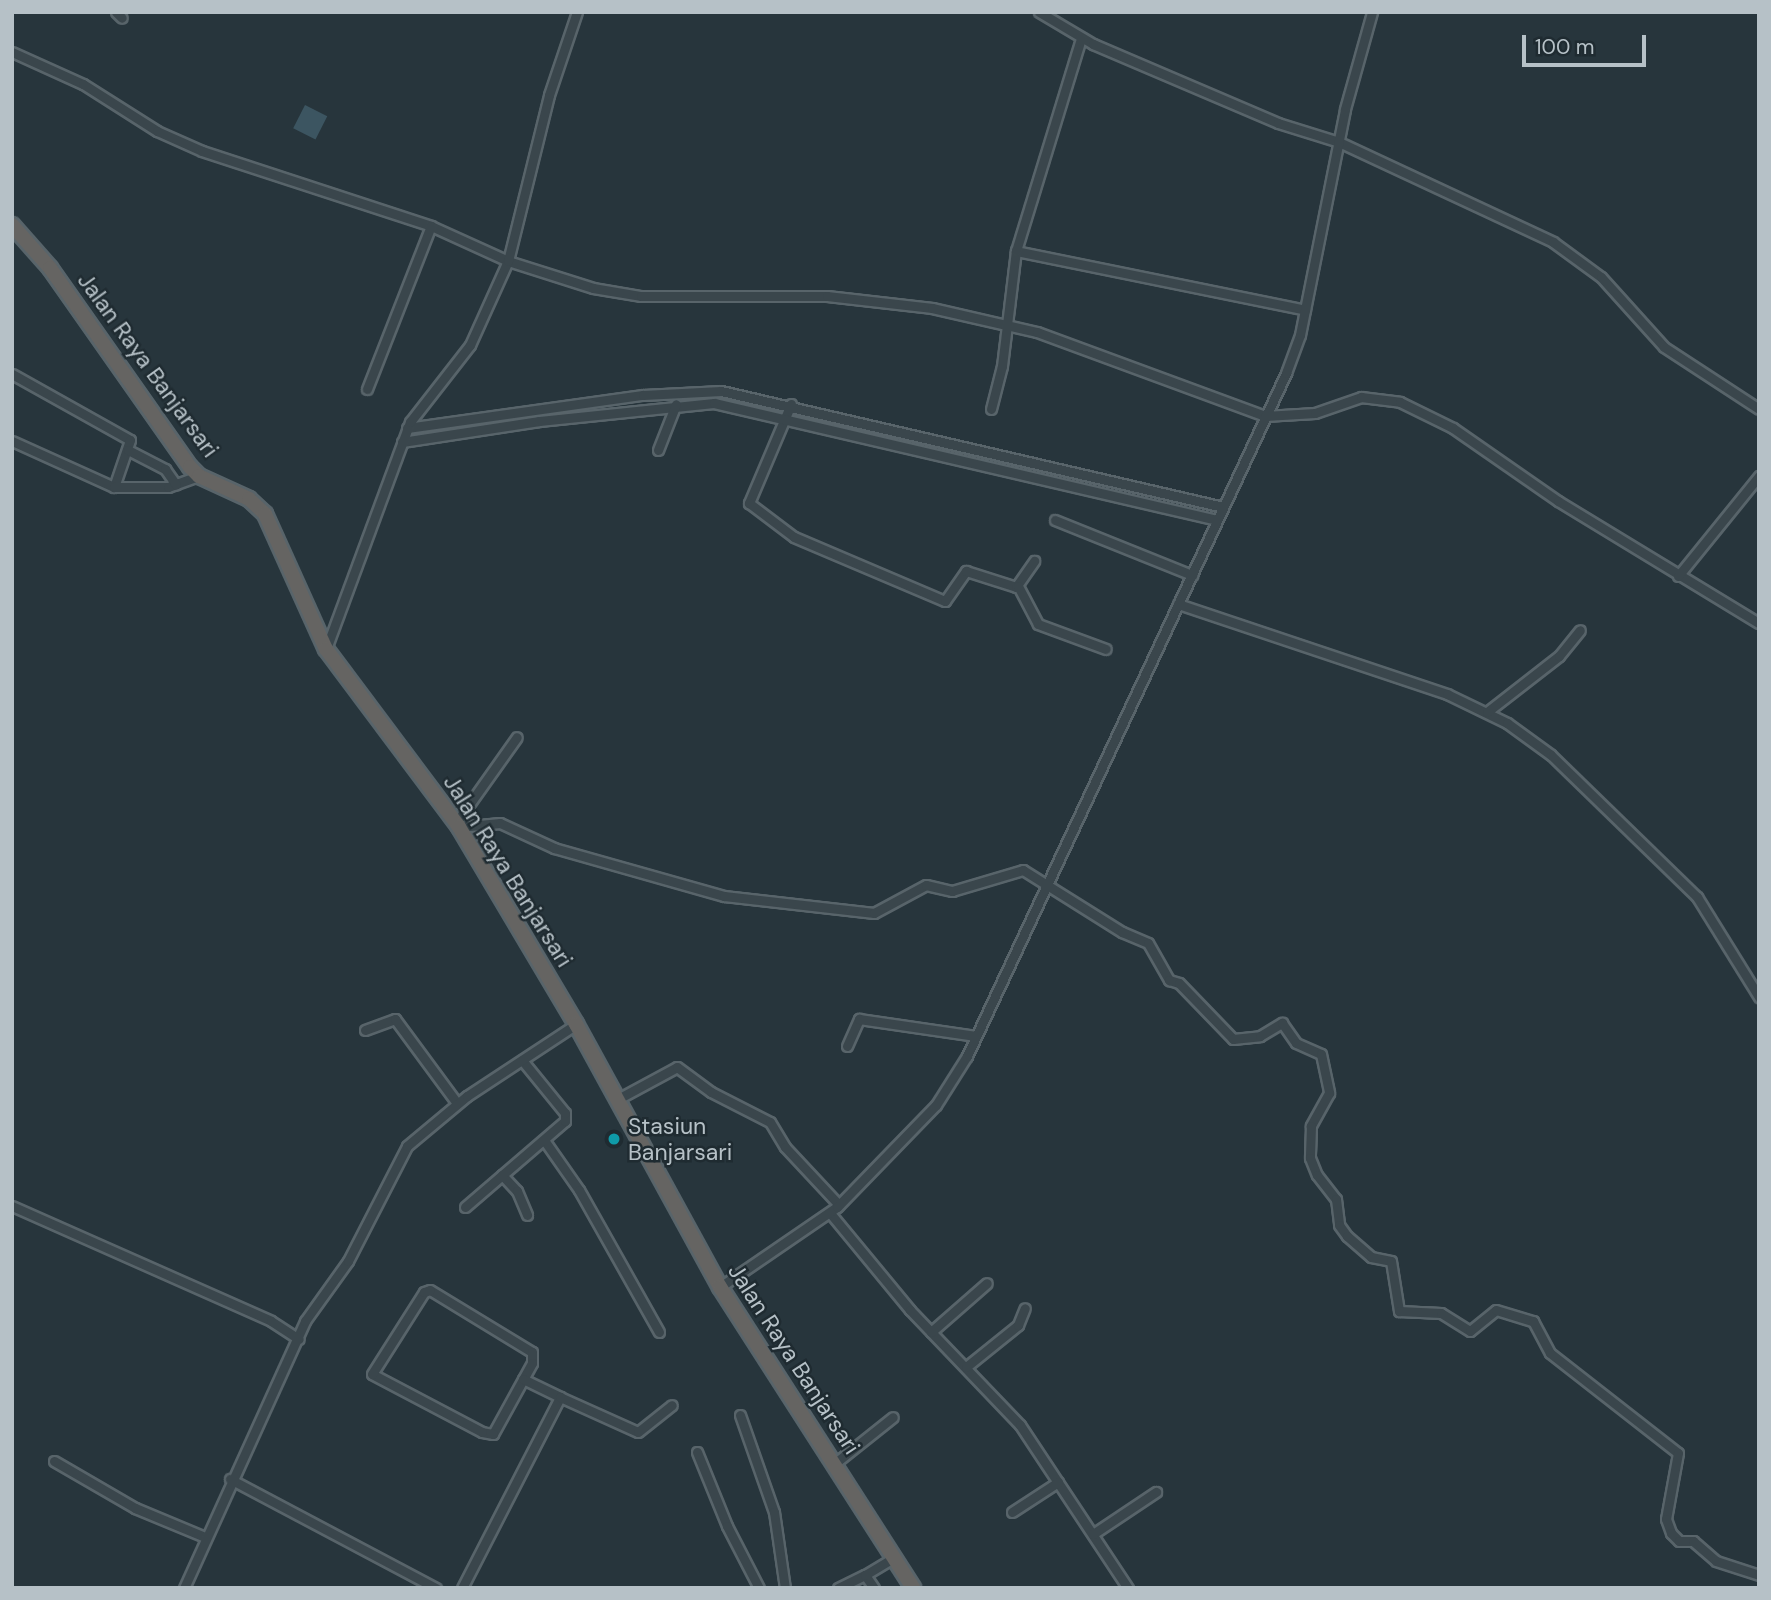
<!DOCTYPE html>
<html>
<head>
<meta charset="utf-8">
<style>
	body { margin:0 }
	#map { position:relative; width:1771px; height:1600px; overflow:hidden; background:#27353c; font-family:"DM Sans",sans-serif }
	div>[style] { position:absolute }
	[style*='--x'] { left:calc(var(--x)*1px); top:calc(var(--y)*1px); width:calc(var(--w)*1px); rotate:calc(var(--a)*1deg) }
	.water>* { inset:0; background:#3c5561; transform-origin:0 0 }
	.roads { filter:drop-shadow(2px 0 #58646a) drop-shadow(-2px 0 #58646a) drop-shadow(0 2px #58646a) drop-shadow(0 -2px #58646a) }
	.minor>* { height:9px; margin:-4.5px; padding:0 4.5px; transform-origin:4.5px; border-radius:4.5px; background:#3a464c }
	.trunk>* { height:14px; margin:-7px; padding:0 7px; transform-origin:7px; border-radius:7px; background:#656462 }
	.dots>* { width:19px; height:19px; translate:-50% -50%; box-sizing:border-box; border:4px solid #1f2b31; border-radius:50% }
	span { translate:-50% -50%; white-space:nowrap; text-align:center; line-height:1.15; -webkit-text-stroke:5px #1f2b31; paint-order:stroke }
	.street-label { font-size:23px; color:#b6c1c7 }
	.poi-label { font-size:23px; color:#b6c1c7 }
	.left { translate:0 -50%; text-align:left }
	.frame { position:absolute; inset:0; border:14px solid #b6c1c7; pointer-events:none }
	.scale { position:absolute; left:1522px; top:35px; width:124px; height:32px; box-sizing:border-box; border:4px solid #b6c1c7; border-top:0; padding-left:9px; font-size:21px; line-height:24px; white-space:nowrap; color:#b6c1c7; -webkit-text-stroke:5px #1f2b31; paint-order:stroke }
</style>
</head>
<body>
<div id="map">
	<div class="water">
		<div style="left:305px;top:105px;width:25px;height:26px;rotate:27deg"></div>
	</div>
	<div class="roads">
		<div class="minor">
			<div style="--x:116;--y:12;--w:8;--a:45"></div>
			<div style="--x:1039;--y:12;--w:63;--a:30.7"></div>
			<div style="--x:1093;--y:44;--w:201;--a:23.1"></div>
			<div style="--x:1278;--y:123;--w:64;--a:17.3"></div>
			<div style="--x:1339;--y:142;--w:236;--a:25"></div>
			<div style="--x:1553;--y:242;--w:59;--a:36.1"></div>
			<div style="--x:1601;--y:277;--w:94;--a:48"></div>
			<div style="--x:1664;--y:347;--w:113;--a:33.1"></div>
			<div style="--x:12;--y:52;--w:78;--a:24.3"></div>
			<div style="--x:83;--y:84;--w:88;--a:32.4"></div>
			<div style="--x:157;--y:131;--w:49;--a:24"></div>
			<div style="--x:202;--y:151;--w:241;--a:18.1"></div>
			<div style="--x:431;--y:226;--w:85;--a:24.4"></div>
			<div style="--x:508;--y:261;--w:89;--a:17.6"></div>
			<div style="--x:593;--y:288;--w:49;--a:9.5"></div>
			<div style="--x:641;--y:296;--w:186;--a:0"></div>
			<div style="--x:827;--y:296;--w:106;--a:6.5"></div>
			<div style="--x:932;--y:308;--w:108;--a:12.9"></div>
			<div style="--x:1037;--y:332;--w:243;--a:20.2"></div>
			<div style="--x:1265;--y:416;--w:50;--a:-3.4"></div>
			<div style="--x:1315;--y:413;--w:49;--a:-19.2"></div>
			<div style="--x:1361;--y:397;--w:39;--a:7"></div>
			<div style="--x:1400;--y:402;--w:59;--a:26.1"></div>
			<div style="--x:1453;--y:428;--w:128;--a:34.8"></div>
			<div style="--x:1558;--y:501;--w:235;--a:31.3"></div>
			<div style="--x:1016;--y:251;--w:295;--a:11.5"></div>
			<div style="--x:12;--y:374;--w:135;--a:29.2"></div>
			<div style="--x:130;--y:440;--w:50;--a:108.8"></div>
			<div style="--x:367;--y:389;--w:175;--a:-68.6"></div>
			<div style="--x:791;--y:404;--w:108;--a:113"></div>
			<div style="--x:749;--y:503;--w:56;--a:37.1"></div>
			<div style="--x:794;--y:537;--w:164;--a:23"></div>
			<div style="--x:945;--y:601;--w:37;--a:-55"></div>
			<div style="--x:966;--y:571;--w:52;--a:17.7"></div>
			<div style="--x:1016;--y:587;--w:32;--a:-55"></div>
			<div style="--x:991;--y:409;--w:44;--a:-75.7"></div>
			<div style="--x:1002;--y:366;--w:116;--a:-83.1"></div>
			<div style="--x:1016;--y:251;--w:223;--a:-73"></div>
			<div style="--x:407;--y:428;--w:238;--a:-8"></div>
			<div style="--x:643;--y:395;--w:78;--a:-2.9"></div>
			<div style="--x:721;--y:391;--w:515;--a:13.01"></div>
			<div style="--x:12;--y:441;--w:112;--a:24.3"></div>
			<div style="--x:114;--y:487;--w:54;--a:0"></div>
			<div style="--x:168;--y:487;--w:33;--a:-20"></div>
			<div style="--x:402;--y:442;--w:139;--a:-8.7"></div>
			<div style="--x:539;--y:421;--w:176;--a:-5.9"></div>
			<div style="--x:714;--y:403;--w:516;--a:13.09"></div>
			<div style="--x:128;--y:450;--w:42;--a:27.2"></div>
			<div style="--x:165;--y:469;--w:19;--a:55"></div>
			<div style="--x:658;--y:450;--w:49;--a:-68.6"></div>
			<div style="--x:1055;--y:520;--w:148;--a:21.9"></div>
			<div style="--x:1678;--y:576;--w:129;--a:-51"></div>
			<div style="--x:1018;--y:586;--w:43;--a:62.2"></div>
			<div style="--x:1038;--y:624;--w:72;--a:20.2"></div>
			<div style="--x:1178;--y:604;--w:284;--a:18.5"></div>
			<div style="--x:1447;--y:694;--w:67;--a:25.8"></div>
			<div style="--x:1507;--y:723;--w:54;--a:36"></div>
			<div style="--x:1551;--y:755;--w:204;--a:44.2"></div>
			<div style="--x:1697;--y:897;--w:118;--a:58.2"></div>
			<div style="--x:326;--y:649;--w:242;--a:-69.7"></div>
			<div style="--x:410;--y:422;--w:98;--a:-52.1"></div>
			<div style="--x:470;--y:345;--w:92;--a:-65.7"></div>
			<div style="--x:508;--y:261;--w:171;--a:-76.1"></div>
			<div style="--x:549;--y:95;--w:88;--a:-71.4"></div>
			<div style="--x:1487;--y:712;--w:91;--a:-37.9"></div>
			<div style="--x:1559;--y:656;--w:33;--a:-51"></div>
			<div style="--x:456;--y:823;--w:105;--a:-54.7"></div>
			<div style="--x:459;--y:827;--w:41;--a:-5.6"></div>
			<div style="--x:500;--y:823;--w:60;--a:24.8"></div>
			<div style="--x:554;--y:848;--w:177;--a:15.8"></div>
			<div style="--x:724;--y:896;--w:151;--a:6.5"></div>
			<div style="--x:874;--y:913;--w:59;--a:-28.3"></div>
			<div style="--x:926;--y:885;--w:27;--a:13"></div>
			<div style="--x:952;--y:891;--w:74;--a:-16.5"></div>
			<div style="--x:1023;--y:870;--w:117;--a:32.1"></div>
			<div style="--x:1122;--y:932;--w:28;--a:23"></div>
			<div style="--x:1148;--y:943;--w:43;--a:60.4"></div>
			<div style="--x:1169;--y:980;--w:10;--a:17"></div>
			<div style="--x:1179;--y:983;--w:78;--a:46"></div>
			<div style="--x:1233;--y:1039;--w:27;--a:-6"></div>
			<div style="--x:1260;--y:1036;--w:26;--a:-31"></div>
			<div style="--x:1282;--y:1023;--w:24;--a:55"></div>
			<div style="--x:1296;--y:1043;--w:27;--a:24"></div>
			<div style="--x:1321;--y:1054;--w:40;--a:78"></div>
			<div style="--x:1329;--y:1093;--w:38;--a:119"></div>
			<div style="--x:1311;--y:1126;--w:32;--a:92"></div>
			<div style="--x:1310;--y:1158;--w:18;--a:68"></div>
			<div style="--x:1317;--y:1175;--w:31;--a:52"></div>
			<div style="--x:1336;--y:1199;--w:26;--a:83"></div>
			<div style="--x:1339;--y:1225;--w:14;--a:54"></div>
			<div style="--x:1347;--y:1236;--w:32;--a:41"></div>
			<div style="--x:1371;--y:1257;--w:20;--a:11"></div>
			<div style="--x:1391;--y:1261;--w:51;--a:80.9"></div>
			<div style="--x:1399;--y:1311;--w:42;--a:2.7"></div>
			<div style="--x:1441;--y:1313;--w:34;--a:32"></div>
			<div style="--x:1470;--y:1331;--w:33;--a:-39"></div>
			<div style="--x:1496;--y:1310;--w:39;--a:17"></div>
			<div style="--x:1533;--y:1321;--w:36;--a:62"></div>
			<div style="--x:1550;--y:1353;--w:162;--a:38"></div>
			<div style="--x:1678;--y:1453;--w:67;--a:100.3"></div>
			<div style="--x:1666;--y:1519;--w:15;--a:70"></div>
			<div style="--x:1671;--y:1533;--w:11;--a:45"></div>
			<div style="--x:1679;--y:1541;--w:14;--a:0"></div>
			<div style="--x:1693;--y:1541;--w:30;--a:41"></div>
			<div style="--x:1716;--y:1561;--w:45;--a:18"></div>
			<div style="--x:365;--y:1030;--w:32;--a:-20"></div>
			<div style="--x:395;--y:1019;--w:104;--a:53.6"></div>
			<div style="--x:847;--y:1046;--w:30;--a:-66"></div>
			<div style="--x:859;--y:1019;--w:118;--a:8.3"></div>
			<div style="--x:616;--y:1100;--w:69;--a:-28.4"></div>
			<div style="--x:677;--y:1067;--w:42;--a:36.3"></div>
			<div style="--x:711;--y:1092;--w:66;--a:27"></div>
			<div style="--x:770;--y:1122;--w:29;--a:59"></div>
			<div style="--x:785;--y:1147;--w:79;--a:47"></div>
			<div style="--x:544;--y:1140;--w:61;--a:55"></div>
			<div style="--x:579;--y:1190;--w:163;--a:60.6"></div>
			<div style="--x:502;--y:1175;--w:22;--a:47"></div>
			<div style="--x:517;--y:1191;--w:26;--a:67"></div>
			<div style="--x:12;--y:1206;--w:283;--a:23.9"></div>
			<div style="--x:271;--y:1321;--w:33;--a:33"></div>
			<div style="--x:465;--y:1207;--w:132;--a:-40.7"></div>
			<div style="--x:565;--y:1121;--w:8;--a:-90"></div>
			<div style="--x:565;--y:1113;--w:68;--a:-129.1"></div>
			<div style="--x:830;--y:1213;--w:126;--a:50.5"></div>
			<div style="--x:910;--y:1310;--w:159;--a:46.3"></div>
			<div style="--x:1020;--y:1425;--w:196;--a:56.5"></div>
			<div style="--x:720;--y:1287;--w:142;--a:-34.4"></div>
			<div style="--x:837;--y:1207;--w:142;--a:-45.9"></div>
			<div style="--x:936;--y:1105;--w:58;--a:-57.7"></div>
			<div style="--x:967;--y:1056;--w:754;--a:-64.96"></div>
			<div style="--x:1286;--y:373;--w:40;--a:-69.8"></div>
			<div style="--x:1300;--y:335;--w:230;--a:-78.7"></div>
			<div style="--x:1345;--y:109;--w:101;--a:-74.4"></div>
			<div style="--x:430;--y:1290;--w:119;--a:31.3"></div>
			<div style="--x:532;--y:1352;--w:11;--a:90"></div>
			<div style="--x:532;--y:1363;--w:81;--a:118.8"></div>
			<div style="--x:493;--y:1434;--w:11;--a:-170"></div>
			<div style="--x:482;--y:1432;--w:124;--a:-152.2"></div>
			<div style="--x:372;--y:1374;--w:97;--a:-57.6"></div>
			<div style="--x:424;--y:1292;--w:6;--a:-18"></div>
			<div style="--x:931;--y:1332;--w:74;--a:-41.2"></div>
			<div style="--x:966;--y:1367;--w:67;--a:-38.9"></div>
			<div style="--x:1018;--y:1325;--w:18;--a:-68"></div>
			<div style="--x:523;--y:1379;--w:41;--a:25.9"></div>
			<div style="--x:740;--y:1415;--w:103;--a:70.7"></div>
			<div style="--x:774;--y:1512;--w:77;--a:81.8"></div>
			<div style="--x:697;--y:1452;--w:80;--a:67.9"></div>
			<div style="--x:727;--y:1526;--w:70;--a:62.7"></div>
			<div style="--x:54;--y:1461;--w:94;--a:30.1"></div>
			<div style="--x:135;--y:1508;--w:76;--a:22.5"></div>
			<div style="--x:834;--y:1464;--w:75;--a:-38.5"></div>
			<div style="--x:230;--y:1479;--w:233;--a:27.9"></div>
			<div style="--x:1012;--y:1512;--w:55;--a:-33.1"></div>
			<div style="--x:1093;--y:1534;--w:76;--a:-33.7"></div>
			<div style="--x:184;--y:1588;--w:293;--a:-65.6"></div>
			<div style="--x:305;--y:1321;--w:74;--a:-54.4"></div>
			<div style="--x:348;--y:1261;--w:129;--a:-62.8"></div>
			<div style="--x:407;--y:1146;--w:78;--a:-39.8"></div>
			<div style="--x:467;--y:1096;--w:131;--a:-33.4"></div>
			<div style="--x:462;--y:1588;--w:215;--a:-62.8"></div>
			<div style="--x:560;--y:1397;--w:85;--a:24.2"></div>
			<div style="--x:638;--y:1432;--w:43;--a:-38.5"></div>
			<div style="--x:838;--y:1588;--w:30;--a:-26"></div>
			<div style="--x:874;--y:1588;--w:16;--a:-125"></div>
			<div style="--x:865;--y:1575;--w:33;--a:-31"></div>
		</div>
		<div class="trunk">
			<div style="--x:12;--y:225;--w:57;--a:48.5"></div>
			<div style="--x:50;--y:268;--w:243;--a:54.9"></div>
			<div style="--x:190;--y:467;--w:13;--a:45"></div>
			<div style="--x:199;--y:476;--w:55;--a:24.7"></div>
			<div style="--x:249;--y:499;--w:22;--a:43"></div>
			<div style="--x:265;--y:514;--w:148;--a:65.7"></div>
			<div style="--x:326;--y:649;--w:222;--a:53.2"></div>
			<div style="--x:459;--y:827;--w:229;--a:59.3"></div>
			<div style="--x:576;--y:1024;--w:300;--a:61.3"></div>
			<div style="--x:720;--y:1287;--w:358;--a:57.3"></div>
		</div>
	</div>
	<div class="dots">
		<div style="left:614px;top:1139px;background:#0f9aa8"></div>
	</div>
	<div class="street-label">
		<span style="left:148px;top:365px;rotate:54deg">Jalan Raya Banjarsari</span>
		<span style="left:508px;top:871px;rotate:58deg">Jalan Raya Banjarsari</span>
		<span style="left:794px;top:1359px;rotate:57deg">Jalan Raya Banjarsari</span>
	</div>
	<div class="poi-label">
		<span class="left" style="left:628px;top:1139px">Stasiun<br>Banjarsari</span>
	</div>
	<div class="frame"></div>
	<div class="scale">100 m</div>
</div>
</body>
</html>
